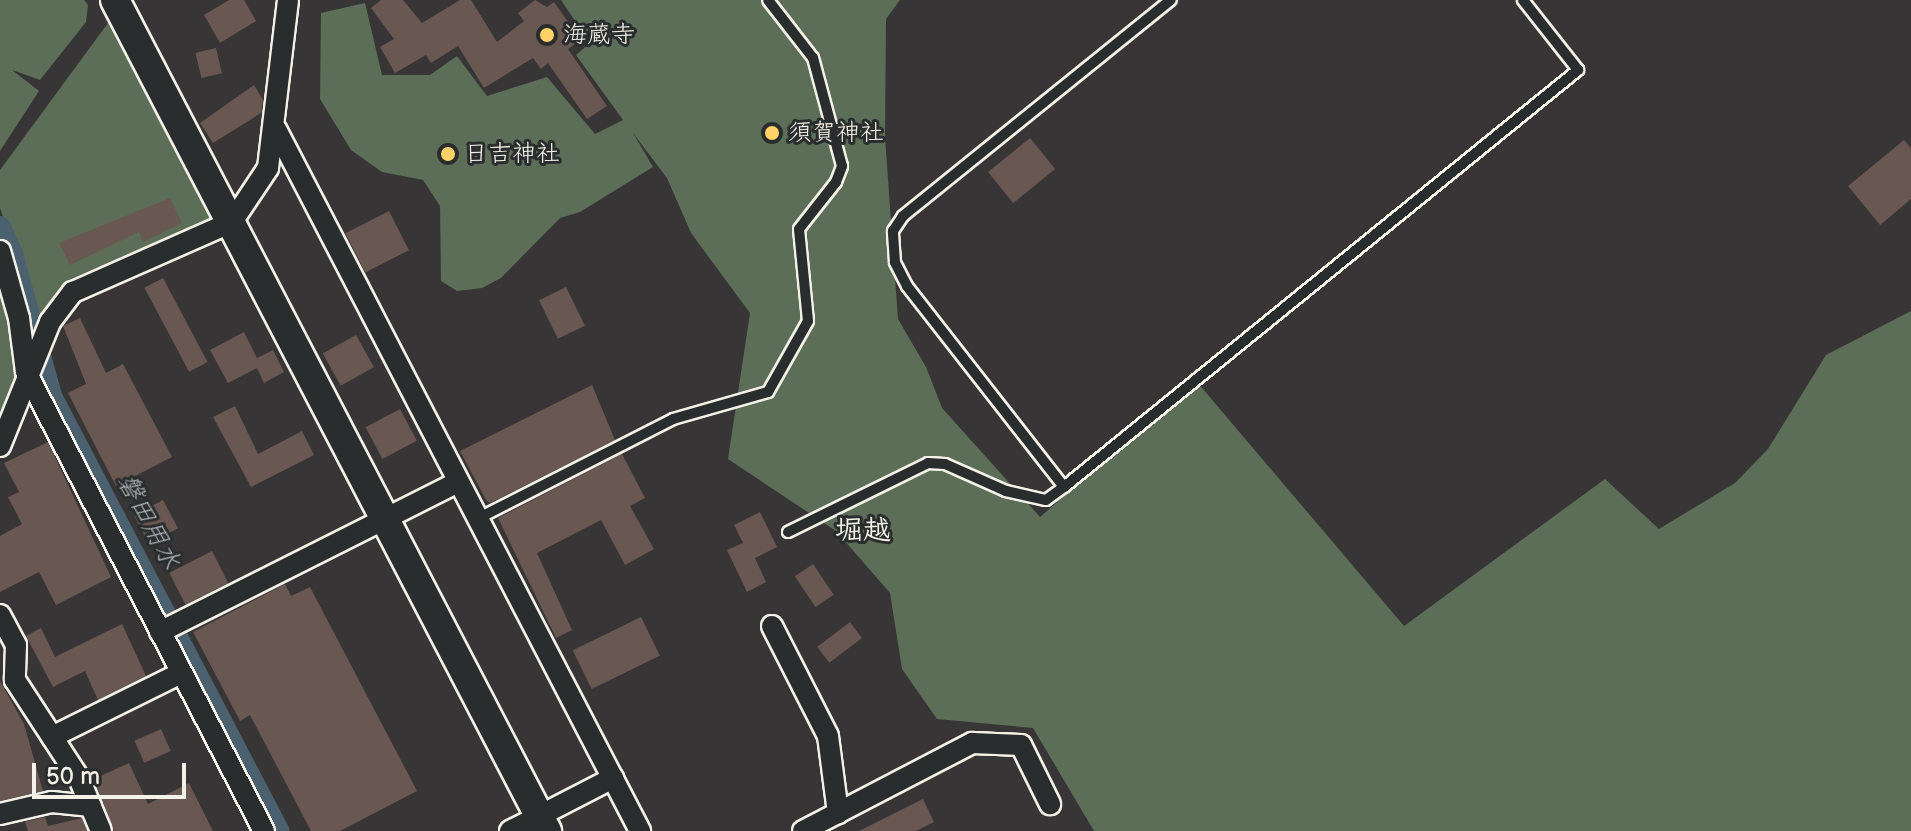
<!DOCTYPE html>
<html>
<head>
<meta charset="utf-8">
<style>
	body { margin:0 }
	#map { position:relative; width:1911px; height:831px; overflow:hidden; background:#373535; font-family:"Balsamiq Sans","Klee One",sans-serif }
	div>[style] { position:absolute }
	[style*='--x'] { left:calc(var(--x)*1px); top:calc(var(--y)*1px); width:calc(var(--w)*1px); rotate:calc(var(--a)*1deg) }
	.green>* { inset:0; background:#5c6e58 }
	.canal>* { height:22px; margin:-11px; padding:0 11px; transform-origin:11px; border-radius:11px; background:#4c616f }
	.building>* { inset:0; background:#695752; transform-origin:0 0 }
	.roads { filter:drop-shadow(2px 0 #f4f1e8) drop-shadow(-2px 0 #f4f1e8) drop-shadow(0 2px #f4f1e8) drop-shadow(0 -2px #f4f1e8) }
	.lane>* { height:10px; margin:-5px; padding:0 5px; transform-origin:5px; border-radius:5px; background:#2a2d2e }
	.street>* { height:20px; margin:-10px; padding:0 10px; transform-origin:10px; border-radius:10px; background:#2a2d2e }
	.secondary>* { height:28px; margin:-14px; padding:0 14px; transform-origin:14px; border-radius:14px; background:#2a2d2e }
	.dots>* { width:22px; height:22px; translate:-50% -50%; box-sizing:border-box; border:4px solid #2a2d2e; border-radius:50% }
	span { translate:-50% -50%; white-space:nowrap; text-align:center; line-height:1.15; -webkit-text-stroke:6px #2a2d2e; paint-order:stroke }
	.poi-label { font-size:24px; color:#f4f1e8 }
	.left { translate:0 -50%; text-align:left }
	.water-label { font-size:26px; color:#b1b7b8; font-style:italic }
	.quarter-label { font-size:28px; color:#f4f1e8; font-weight:700 }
	.scale { position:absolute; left:32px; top:763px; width:154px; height:36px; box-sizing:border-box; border:4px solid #f4f1e8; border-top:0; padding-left:10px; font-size:24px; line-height:28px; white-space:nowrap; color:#f4f1e8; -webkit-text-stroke:6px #2a2d2e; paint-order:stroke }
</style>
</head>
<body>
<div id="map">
	<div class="green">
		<div style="clip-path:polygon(0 0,84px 0,88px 5px,86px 22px,40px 80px,12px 70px,39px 91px,0 151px)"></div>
		<div style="clip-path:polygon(561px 0,900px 0,886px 19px,885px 137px,898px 319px,926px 367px,942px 408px,1040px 517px,1197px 382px,1404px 626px,1605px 479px,1659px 529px,1735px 483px,1768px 449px,1826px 355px,1911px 311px,1911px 831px,1094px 831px,1033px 728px,937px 719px,902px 669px,890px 593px,836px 531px,728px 459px,750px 313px,691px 233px,667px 178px,633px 133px,653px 167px,580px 212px,560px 218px,501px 278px,482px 288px,457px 291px,441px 281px,440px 206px,423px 180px,382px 172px,351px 150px,320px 99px,321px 13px,365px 3px,382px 75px,430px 75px,457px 56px,487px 96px,547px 77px,595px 134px,623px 120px,576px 55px,590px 43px)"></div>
		<div style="clip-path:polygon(108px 23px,211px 219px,68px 280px,39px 324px,0 208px,0 170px)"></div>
		<div style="clip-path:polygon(0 259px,26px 372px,0 436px)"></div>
	</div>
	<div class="canal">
		<div style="--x:0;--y:227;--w:30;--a:66"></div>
		<div style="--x:12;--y:254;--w:147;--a:74.6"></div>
		<div style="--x:51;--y:396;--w:491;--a:62.4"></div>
	</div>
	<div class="building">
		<div style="clip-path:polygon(229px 0,244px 0,256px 21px,220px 43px,204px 15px)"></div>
		<div style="clip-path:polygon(381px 0,403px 0,422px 23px,460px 0,471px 0,497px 42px,524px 21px,518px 13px,535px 0,547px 7px,554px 2px,581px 40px,568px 49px,607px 106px,587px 119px,548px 63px,541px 69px,533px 58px,484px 88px,458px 46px,431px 63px,426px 55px,395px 73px,380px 47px,394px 39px,371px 8px)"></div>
		<div style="left:216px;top:48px;width:26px;height:21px;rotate:77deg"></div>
		<div style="clip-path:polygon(254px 85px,263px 100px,261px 113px,213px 143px,200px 123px)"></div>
		<div style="left:1030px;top:138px;width:40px;height:54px;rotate:51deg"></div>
		<div style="clip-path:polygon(1904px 140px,1911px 148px,1911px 199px,1880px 225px,1848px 186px)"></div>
		<div style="clip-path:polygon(170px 198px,182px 223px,143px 242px,139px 232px,70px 265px,59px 243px)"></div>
		<div style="left:389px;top:211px;width:44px;height:49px;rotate:63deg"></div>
		<div style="left:163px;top:278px;width:95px;height:21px;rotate:62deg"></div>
		<div style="left:566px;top:287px;width:43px;height:30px;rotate:64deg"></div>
		<div style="clip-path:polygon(80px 318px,106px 373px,123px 364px,172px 457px,116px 486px,68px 393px,86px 384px,63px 326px)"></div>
		<div style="clip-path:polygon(244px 332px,257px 358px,273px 350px,284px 372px,264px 383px,257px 368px,228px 383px,210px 350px)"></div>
		<div style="left:356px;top:335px;width:37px;height:38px;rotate:61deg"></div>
		<div style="clip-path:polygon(592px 385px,615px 440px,490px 503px,486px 500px,460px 451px)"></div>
		<div style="clip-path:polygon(235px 406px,258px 454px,302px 431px,314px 455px,251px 487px,213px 417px)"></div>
		<div style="left:400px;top:409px;width:36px;height:39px;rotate:62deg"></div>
		<div style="clip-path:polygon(48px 442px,111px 577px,56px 605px,39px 572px,0 592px,0 536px,22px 524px,8px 497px,19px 492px,4px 463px)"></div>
		<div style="clip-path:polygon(622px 454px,645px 498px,630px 506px,654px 549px,625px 565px,601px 520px,537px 553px,572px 630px,556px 638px,498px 518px)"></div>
		<div style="left:163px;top:500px;width:32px;height:33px;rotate:62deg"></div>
		<div style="clip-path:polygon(760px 512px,777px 547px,755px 558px,766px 582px,747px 592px,727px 550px,743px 543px,734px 525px)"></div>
		<div style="left:212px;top:551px;width:36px;height:48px;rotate:63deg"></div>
		<div style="left:813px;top:564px;width:37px;height:22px;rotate:56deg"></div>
		<div style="clip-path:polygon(285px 584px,291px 596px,310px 587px,417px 791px,340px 831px,311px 831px,250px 715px,240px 721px,193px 632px)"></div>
		<div style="left:641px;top:617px;width:43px;height:76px;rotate:64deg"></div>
		<div style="left:850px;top:622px;width:20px;height:41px;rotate:53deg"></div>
		<div style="clip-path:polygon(122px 624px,146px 676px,98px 700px,85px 671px,53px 687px,26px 636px,41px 628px,55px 657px)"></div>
		<div style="clip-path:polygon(0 681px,24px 724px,43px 791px,0 801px)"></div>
		<div style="left:161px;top:729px;width:24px;height:29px;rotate:66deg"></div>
		<div style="clip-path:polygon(129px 763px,148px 804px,189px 783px,213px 831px,114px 831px,94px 779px)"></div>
		<div style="clip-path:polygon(923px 799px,934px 822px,916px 831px,859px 831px)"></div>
		<div style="clip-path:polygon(45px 817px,48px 826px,82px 818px,87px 831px,28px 831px,25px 822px)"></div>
	</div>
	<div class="roads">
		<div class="lane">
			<div style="--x:1064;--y:487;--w:255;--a:-128"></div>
			<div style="--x:907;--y:286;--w:27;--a:-117"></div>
			<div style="--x:895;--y:262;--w:31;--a:-94"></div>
			<div style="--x:893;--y:231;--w:18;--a:-56"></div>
			<div style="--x:903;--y:216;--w:344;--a:-38.9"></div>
			<div style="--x:477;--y:519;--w:220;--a:-27"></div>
			<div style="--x:673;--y:419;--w:99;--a:-15.9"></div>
			<div style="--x:768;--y:392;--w:81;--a:-60.6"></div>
			<div style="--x:808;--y:321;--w:92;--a:-95.6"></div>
			<div style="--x:799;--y:229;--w:60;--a:-51.8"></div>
			<div style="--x:836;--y:182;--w:17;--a:-69"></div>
			<div style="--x:842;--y:166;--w:112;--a:-105"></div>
			<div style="--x:813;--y:58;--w:73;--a:-127.8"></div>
			<div style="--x:788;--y:532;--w:156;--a:-26.2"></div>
			<div style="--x:928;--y:463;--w:17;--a:3"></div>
			<div style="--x:945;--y:464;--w:67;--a:23.9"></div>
			<div style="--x:1006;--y:491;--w:41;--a:12.7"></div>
			<div style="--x:1046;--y:500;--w:22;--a:-36"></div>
			<div style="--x:1064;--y:487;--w:662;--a:-39.05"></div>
			<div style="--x:1578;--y:70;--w:89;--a:-128.2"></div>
		</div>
		<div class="street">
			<div style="--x:276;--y:129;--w:791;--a:62.59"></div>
			<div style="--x:0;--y:251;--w:70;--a:74.2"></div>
			<div style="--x:19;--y:318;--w:54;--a:82.6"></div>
			<div style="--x:26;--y:372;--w:517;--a:62.59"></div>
			<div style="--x:0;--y:446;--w:134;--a:-68"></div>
			<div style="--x:50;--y:322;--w:38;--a:-53"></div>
			<div style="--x:73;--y:292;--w:174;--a:-23.8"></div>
			<div style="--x:232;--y:222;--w:65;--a:-56.3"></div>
			<div style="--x:268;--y:168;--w:169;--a:-83.2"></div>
			<div style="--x:0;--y:615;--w:34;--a:62"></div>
			<div style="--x:16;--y:645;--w:35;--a:92"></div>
			<div style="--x:15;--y:680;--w:117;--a:56.9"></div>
			<div style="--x:79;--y:778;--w:57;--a:67.5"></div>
			<div style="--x:772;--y:626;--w:123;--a:63"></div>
			<div style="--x:828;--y:736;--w:78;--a:82.6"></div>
			<div style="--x:160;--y:632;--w:334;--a:-26.7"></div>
			<div style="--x:52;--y:737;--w:144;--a:-26.4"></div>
			<div style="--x:0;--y:814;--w:53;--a:-13"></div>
			<div style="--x:52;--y:802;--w:39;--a:6"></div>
			<div style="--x:510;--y:831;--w:116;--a:-27.2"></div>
			<div style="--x:803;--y:831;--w:191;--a:-27.5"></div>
			<div style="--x:972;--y:743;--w:49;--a:2.3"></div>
			<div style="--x:1021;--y:745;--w:66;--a:63.8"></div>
		</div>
		<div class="secondary">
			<div style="--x:115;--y:0;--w:937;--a:62.53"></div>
		</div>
	</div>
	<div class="dots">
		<div style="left:547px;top:35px;background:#ffd166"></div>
		<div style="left:772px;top:133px;background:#ffd166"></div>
		<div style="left:448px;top:154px;background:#ffd166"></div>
	</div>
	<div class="poi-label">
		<span class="left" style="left:563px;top:35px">海蔵寺</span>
		<span class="left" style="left:788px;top:133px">須賀神社</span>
		<span class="left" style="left:464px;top:154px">日吉神社</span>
	</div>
	<div class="water-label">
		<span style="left:148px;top:522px;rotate:62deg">磐田用水</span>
	</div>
	<div class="quarter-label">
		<span style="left:863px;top:531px">堀越</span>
	</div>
	<div class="scale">50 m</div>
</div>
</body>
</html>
